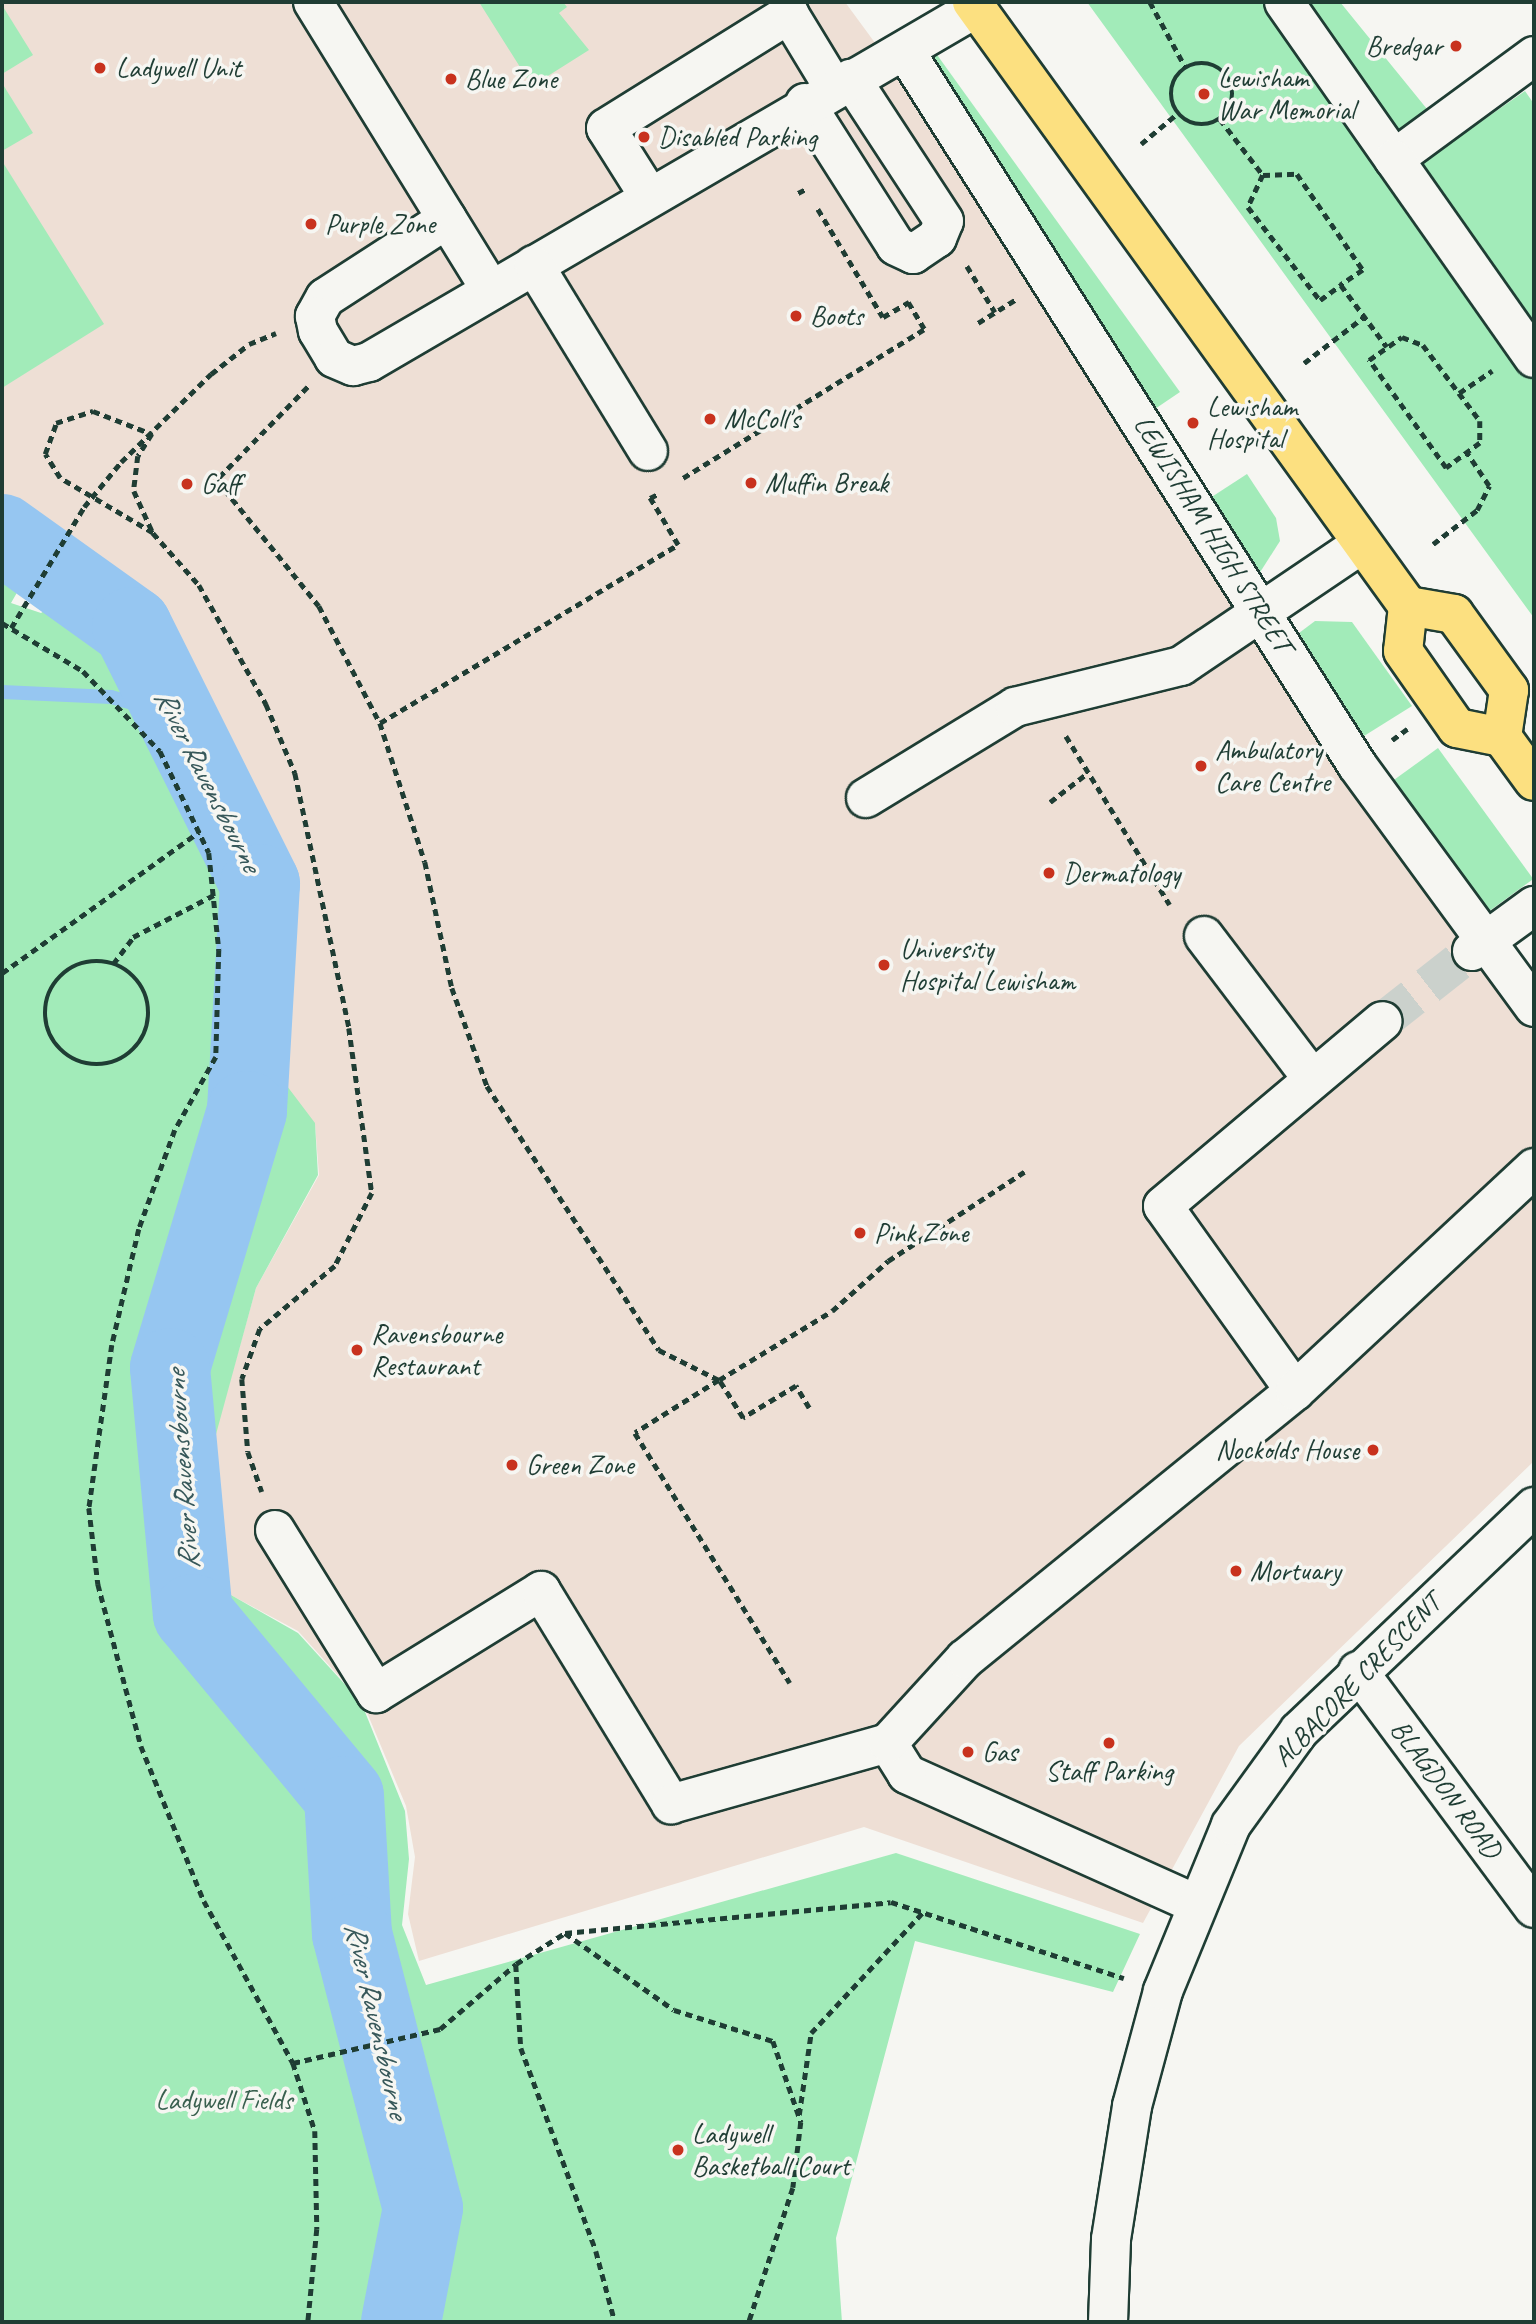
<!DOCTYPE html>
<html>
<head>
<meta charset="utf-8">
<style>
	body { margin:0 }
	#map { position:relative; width:1536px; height:2324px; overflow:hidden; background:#f6f6f2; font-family:Caveat,sans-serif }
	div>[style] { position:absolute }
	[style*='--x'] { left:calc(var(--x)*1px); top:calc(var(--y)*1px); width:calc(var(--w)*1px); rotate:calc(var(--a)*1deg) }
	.built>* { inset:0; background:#eedfd5 }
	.green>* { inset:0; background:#a2ebb9; transform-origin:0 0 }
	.stream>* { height:14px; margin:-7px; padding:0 7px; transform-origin:7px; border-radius:7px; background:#96c6f1 }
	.river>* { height:80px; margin:-40px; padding:0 40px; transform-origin:40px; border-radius:40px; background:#96c6f1 }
	.minor-tunnel>* { height:38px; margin-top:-19px; transform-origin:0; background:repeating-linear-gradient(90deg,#cbd1cc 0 38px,transparent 0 57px) }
	.path>* { height:4.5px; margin-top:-2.25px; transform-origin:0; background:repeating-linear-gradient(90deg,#1f3d34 0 7px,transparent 0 12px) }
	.path>.ring { margin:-2.25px; padding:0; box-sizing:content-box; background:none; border:4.5px solid #1f3d34; border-radius:50% }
	.roads { filter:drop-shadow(2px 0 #1f3d34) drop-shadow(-2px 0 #1f3d34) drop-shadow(0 2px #1f3d34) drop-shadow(0 -2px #1f3d34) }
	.minor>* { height:38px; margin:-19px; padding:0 19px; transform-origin:19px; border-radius:19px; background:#f6f6f2 }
	.highway>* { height:38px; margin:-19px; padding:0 19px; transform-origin:19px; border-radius:19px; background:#fce080 }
	.dots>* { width:19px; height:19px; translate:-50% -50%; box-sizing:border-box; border:4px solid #f6f6f2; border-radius:50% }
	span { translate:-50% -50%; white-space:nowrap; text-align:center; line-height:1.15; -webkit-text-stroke:7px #f6f6f2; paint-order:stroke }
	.poi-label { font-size:28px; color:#1f3d34 }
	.right { translate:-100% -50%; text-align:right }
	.left { translate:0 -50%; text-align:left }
	.street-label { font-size:28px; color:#1f3d34 }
	.park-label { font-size:28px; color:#39604f }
	.water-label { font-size:30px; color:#37585a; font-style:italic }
	.frame { position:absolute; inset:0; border:4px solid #1f3d34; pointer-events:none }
</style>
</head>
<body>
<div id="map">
	<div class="built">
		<div style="clip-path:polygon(2px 2px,845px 2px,1014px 232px,1349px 781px,1534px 1032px,1534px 1461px,1239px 1746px,1143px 1923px,864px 1827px,419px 1961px,408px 1914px,415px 1857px,406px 1806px,363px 1703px,298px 1631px,178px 1567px,256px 1288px,319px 1175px,315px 1124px,285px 1087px,283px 898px,151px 616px,2px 500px)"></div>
	</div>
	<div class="green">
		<div style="clip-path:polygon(479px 2px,563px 2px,567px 7px,559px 13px,589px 50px,532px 86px)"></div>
		<div style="clip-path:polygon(1087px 2px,1340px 2px,1453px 141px,1525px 91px,1534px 104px,1534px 618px)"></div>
		<div style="clip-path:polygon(2px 5px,33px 55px,2px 74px)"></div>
		<div style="clip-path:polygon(935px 52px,1180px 392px,1149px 413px,927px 59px)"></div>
		<div style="clip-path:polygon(2px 83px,33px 133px,2px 151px)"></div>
		<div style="clip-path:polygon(2px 161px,104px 324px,2px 388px)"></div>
		<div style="clip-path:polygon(1247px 474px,1276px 518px,1280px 541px,1257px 577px,1207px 500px)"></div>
		<div style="clip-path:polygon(2px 505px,46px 542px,11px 603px,41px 613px,85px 585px,152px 615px,281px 893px,287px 1086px,315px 1123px,318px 1175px,256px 1288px,180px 1566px,298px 1633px,361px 1702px,405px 1811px,409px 1859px,402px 1925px,426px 1985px,896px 1853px,1140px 1934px,1113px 1992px,915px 1941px,836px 2238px,842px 2322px,2px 2322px)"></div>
		<div style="clip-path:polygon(1315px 621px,1352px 622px,1412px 706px,1364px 736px,1299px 633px)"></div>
		<div style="left:1438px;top:748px;width:162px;height:55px;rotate:54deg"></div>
	</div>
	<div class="stream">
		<div style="--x:2;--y:692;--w:109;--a:2.6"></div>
		<div style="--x:111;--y:697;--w:66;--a:15.7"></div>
	</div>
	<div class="river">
		<div style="--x:2;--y:534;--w:160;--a:35.6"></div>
		<div style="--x:132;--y:627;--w:287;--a:63.5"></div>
		<div style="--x:260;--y:884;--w:227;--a:93.3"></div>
		<div style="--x:247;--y:1111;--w:268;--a:106.7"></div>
		<div style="--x:170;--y:1368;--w:247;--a:84.7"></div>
		<div style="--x:193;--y:1614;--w:236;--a:50.3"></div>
		<div style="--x:344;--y:1796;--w:138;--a:86.7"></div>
		<div style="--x:352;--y:1934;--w:283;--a:75.5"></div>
		<div style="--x:423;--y:2208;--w:116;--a:100.9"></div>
	</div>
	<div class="minor-tunnel">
		<div style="--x:1383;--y:1021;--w:113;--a:-38.2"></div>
	</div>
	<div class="path">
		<div style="--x:1150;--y:2;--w:75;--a:61.4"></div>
		<div class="ring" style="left:1171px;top:63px;width:57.5px;height:57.5px"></div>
		<div style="--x:1220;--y:119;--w:71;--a:52.5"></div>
		<div style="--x:1263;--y:175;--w:34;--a:-2"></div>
		<div style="--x:1297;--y:174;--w:116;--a:55.5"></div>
		<div style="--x:1363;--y:270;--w:27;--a:146"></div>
		<div style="--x:1341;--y:285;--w:77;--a:53.4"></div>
		<div style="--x:1141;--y:144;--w:48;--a:-40"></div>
		<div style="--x:1263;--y:175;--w:35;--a:115"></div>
		<div style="--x:1248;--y:207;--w:118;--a:52.3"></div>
		<div style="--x:1320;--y:300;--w:26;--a:-36"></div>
		<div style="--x:798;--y:193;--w:9;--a:-27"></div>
		<div style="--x:818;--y:209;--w:126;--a:59"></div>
		<div style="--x:883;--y:317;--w:30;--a:-30"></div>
		<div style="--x:967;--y:266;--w:54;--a:58.7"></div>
		<div style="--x:978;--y:323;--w:44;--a:-31.9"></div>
		<div style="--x:1304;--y:363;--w:77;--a:-37.6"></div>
		<div style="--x:308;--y:387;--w:130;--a:134.4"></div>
		<div style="--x:217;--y:480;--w:162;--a:51"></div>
		<div style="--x:319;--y:606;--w:132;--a:62.5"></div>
		<div style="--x:380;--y:723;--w:347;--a:-30.9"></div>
		<div style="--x:678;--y:545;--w:55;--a:-120.8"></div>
		<div style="--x:650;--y:498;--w:9;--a:-27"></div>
		<div style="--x:1459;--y:393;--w:35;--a:53"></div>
		<div style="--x:1480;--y:421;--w:22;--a:90"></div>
		<div style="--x:1480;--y:443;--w:42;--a:143.7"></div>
		<div style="--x:1446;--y:468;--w:133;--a:-125.5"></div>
		<div style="--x:1369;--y:360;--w:40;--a:-34.9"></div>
		<div style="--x:1402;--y:337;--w:22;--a:21"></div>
		<div style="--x:1423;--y:345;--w:60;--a:53.1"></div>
		<div style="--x:1459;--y:393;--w:40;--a:-34"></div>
		<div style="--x:683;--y:478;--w:283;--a:-31.7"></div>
		<div style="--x:924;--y:329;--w:31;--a:-121"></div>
		<div style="--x:153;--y:533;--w:108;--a:-149.4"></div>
		<div style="--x:60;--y:478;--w:28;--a:-122"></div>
		<div style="--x:45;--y:454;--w:33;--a:-70"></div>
		<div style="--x:56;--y:423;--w:39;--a:-18"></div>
		<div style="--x:93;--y:411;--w:63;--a:21.3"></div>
		<div style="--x:152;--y:434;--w:26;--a:122"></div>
		<div style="--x:138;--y:456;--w:35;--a:97"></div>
		<div style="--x:134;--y:491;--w:46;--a:65.7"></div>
		<div style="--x:153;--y:533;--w:69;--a:48.5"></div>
		<div style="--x:199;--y:585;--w:137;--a:60.6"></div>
		<div style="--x:266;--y:704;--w:75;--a:67.2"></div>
		<div style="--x:295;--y:773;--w:261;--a:78"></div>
		<div style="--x:349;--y:1028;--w:167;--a:82.1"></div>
		<div style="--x:372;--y:1193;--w:82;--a:116.9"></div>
		<div style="--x:335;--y:1266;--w:98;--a:140"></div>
		<div style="--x:260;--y:1329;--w:53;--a:109.8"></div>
		<div style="--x:242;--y:1379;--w:73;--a:85.3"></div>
		<div style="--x:248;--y:1452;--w:42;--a:70.7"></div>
		<div style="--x:1433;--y:544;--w:56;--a:-37.7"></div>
		<div style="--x:1477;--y:510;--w:27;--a:-63"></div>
		<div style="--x:1489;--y:486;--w:40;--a:-124"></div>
		<div style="--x:2;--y:623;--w:94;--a:30.7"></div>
		<div style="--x:83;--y:671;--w:111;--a:46.1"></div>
		<div style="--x:160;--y:751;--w:113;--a:64.3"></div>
		<div style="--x:209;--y:853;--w:98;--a:84.1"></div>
		<div style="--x:219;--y:950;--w:107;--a:91.6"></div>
		<div style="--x:216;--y:1057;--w:84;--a:119.3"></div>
		<div style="--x:175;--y:1130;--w:105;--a:110"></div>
		<div style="--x:139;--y:1229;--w:119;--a:103.1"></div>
		<div style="--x:112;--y:1345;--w:165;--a:98"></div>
		<div style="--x:89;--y:1508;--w:77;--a:83.2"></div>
		<div style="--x:98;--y:1584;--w:168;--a:75.1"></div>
		<div style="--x:141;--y:1746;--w:167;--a:67.9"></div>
		<div style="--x:204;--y:1901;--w:185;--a:61.2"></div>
		<div style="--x:293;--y:2063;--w:71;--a:72.1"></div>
		<div style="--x:315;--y:2131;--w:98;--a:88.8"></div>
		<div style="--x:317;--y:2229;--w:93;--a:95.5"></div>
		<div style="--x:11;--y:628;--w:141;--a:-58.9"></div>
		<div style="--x:84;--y:507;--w:58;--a:-50.6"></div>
		<div style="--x:121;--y:462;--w:126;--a:-44.4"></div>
		<div style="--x:211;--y:374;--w:48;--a:-38.3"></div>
		<div style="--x:249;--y:344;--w:29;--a:-22"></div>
		<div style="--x:380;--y:723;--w:146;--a:72.1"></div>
		<div style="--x:425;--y:862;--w:129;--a:77.9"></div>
		<div style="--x:452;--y:988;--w:104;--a:70.3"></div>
		<div style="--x:487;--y:1086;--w:315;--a:56.9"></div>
		<div style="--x:659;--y:1350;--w:67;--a:26.6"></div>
		<div style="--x:719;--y:1380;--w:99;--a:147.8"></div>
		<div style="--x:635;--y:1433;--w:294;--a:58.2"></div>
		<div style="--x:1066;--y:736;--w:198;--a:58.4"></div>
		<div style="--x:1392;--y:740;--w:19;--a:-36"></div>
		<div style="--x:1050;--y:802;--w:44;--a:-37.6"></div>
		<div class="ring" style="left:45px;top:961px;width:99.5px;height:99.5px"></div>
		<div style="--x:113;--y:964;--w:34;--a:-53"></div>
		<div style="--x:133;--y:937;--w:91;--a:-27.4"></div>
		<div style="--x:2;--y:973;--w:242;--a:-35.6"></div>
		<div style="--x:809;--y:1408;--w:26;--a:-121"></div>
		<div style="--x:796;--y:1386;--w:62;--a:148.9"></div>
		<div style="--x:743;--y:1418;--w:45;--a:-122.3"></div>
		<div style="--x:719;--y:1380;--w:132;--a:-31.4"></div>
		<div style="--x:832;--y:1311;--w:75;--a:-41.8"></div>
		<div style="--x:888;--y:1261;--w:163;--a:-33.2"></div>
		<div style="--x:565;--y:1933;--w:133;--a:35.2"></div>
		<div style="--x:674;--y:2010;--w:104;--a:17.4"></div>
		<div style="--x:773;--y:2041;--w:86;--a:70.9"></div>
		<div style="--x:801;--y:2122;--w:66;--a:96.9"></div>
		<div style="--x:793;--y:2188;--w:141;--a:108.2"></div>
		<div style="--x:516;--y:1965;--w:83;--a:86.6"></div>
		<div style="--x:521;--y:2048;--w:216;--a:69.7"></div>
		<div style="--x:596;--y:2251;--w:73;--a:75"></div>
		<div style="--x:293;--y:2063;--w:151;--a:-13"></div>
		<div style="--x:440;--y:2029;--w:100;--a:-40.5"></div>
		<div style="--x:516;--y:1964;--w:58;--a:-32.3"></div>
		<div style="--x:565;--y:1933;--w:327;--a:-5.4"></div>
		<div style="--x:891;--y:1902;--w:245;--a:18.1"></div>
		<div style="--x:799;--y:2115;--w:83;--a:-81.7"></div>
		<div style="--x:811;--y:2033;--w:166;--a:-47.2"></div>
	</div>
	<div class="roads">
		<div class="minor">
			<div style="--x:313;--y:2;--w:339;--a:58.3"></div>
			<div style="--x:1284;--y:2;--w:192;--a:55"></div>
			<div style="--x:1394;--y:159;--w:174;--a:-36.3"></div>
			<div style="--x:905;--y:51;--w:845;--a:57.66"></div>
			<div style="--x:1357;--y:765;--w:300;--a:53.8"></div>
			<div style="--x:805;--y:103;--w:169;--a:57.5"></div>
			<div style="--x:896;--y:246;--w:19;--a:25"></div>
			<div style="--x:913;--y:254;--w:29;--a:-34"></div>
			<div style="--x:937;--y:238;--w:18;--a:-68"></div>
			<div style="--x:944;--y:221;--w:170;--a:-123.2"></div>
			<div style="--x:1394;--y:159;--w:243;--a:54.9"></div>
			<div style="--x:649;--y:196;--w:80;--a:-122.3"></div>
			<div style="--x:606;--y:128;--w:216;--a:-31.9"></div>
			<div style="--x:789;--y:14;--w:87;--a:58.7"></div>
			<div style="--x:447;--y:219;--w:145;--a:147.1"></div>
			<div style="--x:325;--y:298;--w:21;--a:119"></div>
			<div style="--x:315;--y:316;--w:15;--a:79"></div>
			<div style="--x:318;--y:331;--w:31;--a:59"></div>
			<div style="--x:334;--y:358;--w:21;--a:23"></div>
			<div style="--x:353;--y:366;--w:16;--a:-14"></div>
			<div style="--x:369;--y:362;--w:703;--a:-30.25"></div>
			<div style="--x:534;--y:265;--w:218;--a:58.5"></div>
			<div style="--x:866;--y:798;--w:175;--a:-31.4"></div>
			<div style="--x:1015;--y:707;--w:171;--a:-13.9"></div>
			<div style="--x:1181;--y:666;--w:218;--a:-34"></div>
			<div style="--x:1204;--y:936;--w:177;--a:52.8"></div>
			<div style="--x:1472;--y:951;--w:77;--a:-36"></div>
			<div style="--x:1295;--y:1391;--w:227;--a:-125.5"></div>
			<div style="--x:1163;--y:1206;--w:287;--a:-40.1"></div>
			<div style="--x:275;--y:1530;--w:192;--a:58.2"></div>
			<div style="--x:376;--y:1693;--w:194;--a:-31.7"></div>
			<div style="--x:541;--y:1591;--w:250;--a:58.6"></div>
			<div style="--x:671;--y:1804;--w:225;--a:-15.7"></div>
			<div style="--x:1358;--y:1671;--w:295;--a:53.4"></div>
			<div style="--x:1196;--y:1904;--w:317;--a:-155.8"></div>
			<div style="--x:907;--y:1774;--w:36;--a:-122"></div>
			<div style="--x:888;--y:1743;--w:114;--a:-47.5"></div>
			<div style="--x:965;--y:1659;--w:425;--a:-39.1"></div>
			<div style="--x:1295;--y:1391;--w:327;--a:-43"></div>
			<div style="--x:1108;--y:2322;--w:83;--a:-87.9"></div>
			<div style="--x:1111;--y:2239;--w:135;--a:-81"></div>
			<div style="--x:1132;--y:2106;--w:119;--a:-74.9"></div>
			<div style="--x:1163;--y:1991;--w:179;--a:-67.7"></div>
			<div style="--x:1231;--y:1825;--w:116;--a:-54.1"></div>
			<div style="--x:1299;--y:1731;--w:325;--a:-43.6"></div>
		</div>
		<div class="highway">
			<div style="--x:972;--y:2;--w:745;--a:54.18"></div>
			<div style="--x:1408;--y:606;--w:45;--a:96.3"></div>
			<div style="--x:1403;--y:651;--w:94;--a:55"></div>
			<div style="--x:1457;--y:728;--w:46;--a:11.3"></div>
			<div style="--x:1408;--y:606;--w:47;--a:9.9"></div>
			<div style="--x:1454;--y:614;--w:94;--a:54.1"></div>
			<div style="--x:1509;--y:690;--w:48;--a:98.5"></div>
			<div style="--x:1502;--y:737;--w:54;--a:54"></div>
		</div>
	</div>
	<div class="dots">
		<div style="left:1456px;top:46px;background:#c8321e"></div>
		<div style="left:100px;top:68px;background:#c8321e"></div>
		<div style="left:451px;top:79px;background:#c8321e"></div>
		<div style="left:1204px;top:94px;background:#c8321e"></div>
		<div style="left:644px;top:137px;background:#c8321e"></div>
		<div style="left:311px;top:224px;background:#c8321e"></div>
		<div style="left:796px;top:316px;background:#c8321e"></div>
		<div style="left:710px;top:419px;background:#c8321e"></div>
		<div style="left:1193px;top:423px;background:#c8321e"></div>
		<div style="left:751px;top:483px;background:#c8321e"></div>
		<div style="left:187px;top:484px;background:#c8321e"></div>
		<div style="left:1201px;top:766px;background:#c8321e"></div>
		<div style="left:1049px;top:873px;background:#c8321e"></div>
		<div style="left:884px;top:965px;background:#c8321e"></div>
		<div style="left:860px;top:1233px;background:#c8321e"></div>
		<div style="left:357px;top:1350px;background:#c8321e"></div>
		<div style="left:1373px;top:1450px;background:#c8321e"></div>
		<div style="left:512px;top:1465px;background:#c8321e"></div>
		<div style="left:1236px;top:1571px;background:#c8321e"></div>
		<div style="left:1109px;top:1743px;background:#c8321e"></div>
		<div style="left:968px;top:1752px;background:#c8321e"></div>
		<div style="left:678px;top:2150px;background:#c8321e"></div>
	</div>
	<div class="poi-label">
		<span class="right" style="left:1442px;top:46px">Bredgar</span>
		<span class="left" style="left:116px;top:68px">Ladywell Unit</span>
		<span class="left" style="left:1218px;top:94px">Lewisham<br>War Memorial</span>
		<span class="left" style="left:465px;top:79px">Blue Zone</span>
		<span class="left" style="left:658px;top:137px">Disabled Parking</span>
		<span class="left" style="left:325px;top:224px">Purple Zone</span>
		<span class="left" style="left:810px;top:316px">Boots</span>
		<span class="left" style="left:1207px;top:423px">Lewisham<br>Hospital</span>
		<span class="left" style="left:724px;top:419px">McColl's</span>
		<span class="left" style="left:765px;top:483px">Muffin Break</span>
		<span class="left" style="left:201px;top:484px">Gaff</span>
		<span class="left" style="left:1215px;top:766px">Ambulatory<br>Care Centre</span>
		<span class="left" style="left:1063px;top:873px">Dermatology</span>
		<span class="left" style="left:900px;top:965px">University<br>Hospital Lewisham</span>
		<span class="left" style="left:874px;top:1233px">Pink Zone</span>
		<span class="left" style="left:371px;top:1350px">Ravensbourne<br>Restaurant</span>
		<span class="right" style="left:1359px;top:1450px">Nockolds House</span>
		<span class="left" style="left:526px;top:1465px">Green Zone</span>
		<span class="left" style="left:1250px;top:1571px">Mortuary</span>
		<span class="left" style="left:982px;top:1752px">Gas</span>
		<span style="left:1109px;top:1771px">Staff Parking</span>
		<span class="left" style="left:692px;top:2150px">Ladywell<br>Basketball Court</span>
	</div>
	<div class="street-label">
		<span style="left:1213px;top:534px;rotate:58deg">LEWISHAM HIGH STREET</span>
		<span style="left:1357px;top:1680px;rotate:-46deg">ALBACORE CRESCENT</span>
		<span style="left:1446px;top:1789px;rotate:53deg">BLAGDON ROAD</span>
	</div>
	<div class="park-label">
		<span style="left:224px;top:2100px">Ladywell Fields</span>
	</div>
	<div class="water-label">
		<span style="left:208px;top:780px;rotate:63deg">River Ravensbourne</span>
		<span style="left:182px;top:1470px;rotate:-94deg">River Ravensbourne</span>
		<span style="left:377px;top:2020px;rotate:77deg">River Ravensbourne</span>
	</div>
	<div class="frame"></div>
</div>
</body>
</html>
